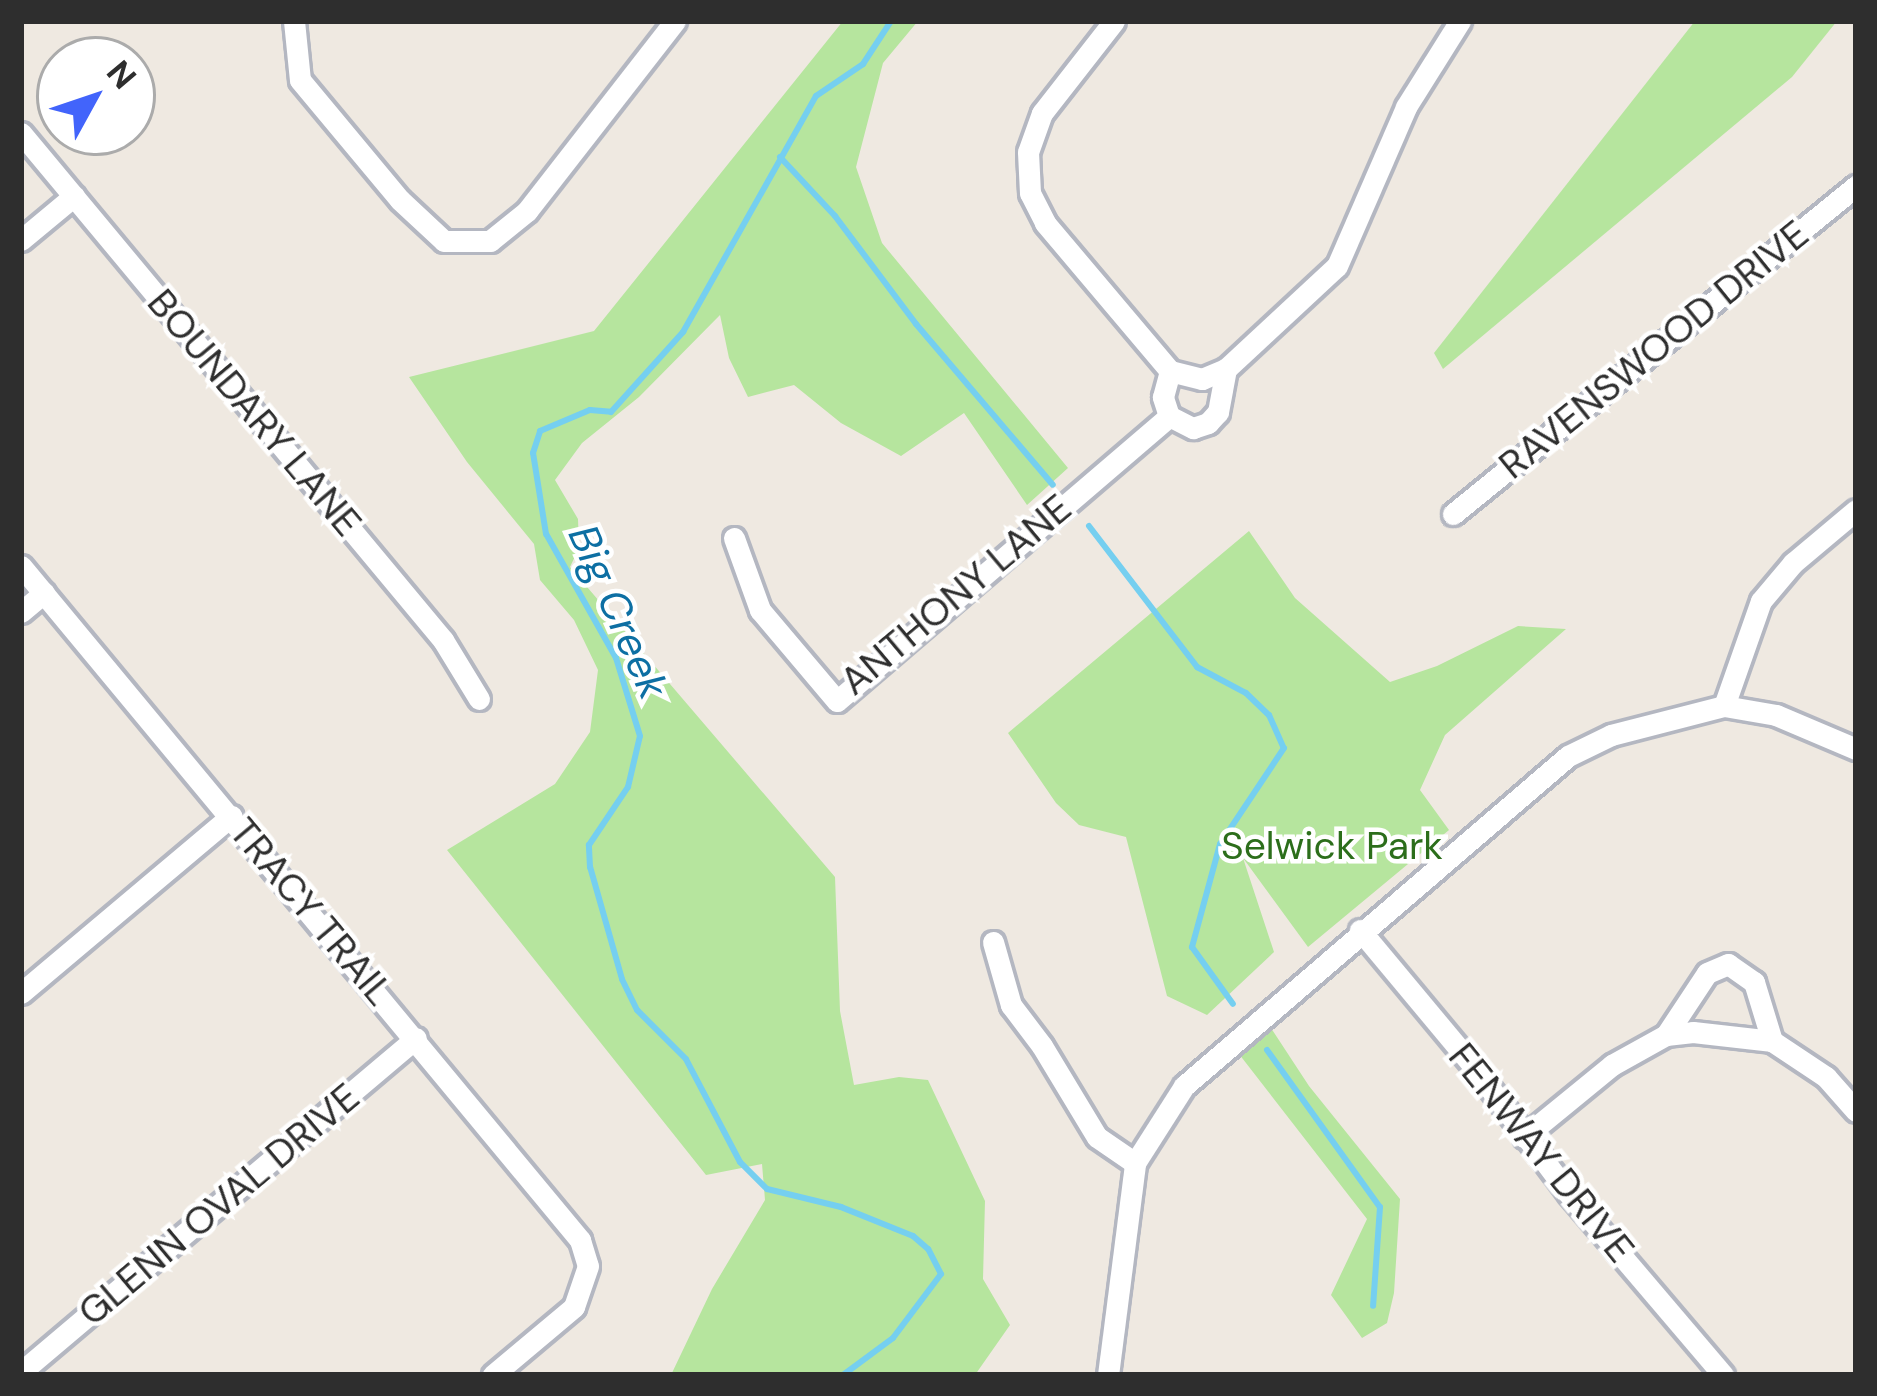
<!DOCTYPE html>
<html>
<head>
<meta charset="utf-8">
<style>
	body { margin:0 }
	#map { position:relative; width:1877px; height:1396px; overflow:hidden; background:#efe9e1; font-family:"DM Sans",sans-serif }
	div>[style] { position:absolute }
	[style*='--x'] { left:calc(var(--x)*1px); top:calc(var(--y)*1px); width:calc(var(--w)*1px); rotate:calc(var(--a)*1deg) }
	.green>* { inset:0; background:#b6e59e }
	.stream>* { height:6px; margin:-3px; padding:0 3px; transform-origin:3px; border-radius:3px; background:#75cff0 }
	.roads { filter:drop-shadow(3px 0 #b4b7c1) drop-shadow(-3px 0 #b4b7c1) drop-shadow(0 3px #b4b7c1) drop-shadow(0 -3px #b4b7c1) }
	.minor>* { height:21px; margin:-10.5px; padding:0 10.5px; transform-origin:10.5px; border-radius:10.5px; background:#fff }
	span { translate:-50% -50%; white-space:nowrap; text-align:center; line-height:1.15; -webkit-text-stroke:9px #fff; paint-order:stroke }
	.street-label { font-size:39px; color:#2e2e2e }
	.park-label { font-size:39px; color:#2c6e1b }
	.water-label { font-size:42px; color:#0d6fa3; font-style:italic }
	.frame { position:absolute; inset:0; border:24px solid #2e2e2e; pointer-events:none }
	.north { position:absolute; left:36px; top:36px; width:120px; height:120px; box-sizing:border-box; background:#fff; border:3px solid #ababab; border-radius:50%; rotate:50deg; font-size:33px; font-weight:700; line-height:48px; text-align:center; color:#2e2e2e }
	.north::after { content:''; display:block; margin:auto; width:42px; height:54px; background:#4264fb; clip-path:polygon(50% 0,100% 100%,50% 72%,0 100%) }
</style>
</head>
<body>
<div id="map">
	<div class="green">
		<div style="clip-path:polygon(843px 21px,918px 21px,883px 63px,856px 167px,882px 243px,1068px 468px,1027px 505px,964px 413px,901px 456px,841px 423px,794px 385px,748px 397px,729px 358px,720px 315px,639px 397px,582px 443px,555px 480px,578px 519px,579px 548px,570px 567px,835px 877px,840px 1011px,854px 1085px,899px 1077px,928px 1080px,985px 1201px,983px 1279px,1010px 1325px,975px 1375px,671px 1375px,712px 1289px,765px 1200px,762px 1164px,706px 1175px,447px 850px,555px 784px,590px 732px,598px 670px,574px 620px,540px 580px,534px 544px,467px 462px,409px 377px,594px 331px)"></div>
		<div style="clip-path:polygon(1695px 21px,1837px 21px,1792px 77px,1443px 369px,1434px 353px)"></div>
		<div style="clip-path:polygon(1249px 531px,1295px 598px,1390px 682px,1437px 666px,1518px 626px,1566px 629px,1445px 735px,1420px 790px,1449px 830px,1308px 947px,1243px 858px,1274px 952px,1207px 1015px,1167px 996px,1126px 837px,1079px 825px,1056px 803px,1008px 733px)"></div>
		<div style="clip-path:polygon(1269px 1025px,1309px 1086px,1400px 1199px,1394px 1293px,1387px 1323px,1362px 1338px,1331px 1295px,1367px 1219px,1239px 1054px)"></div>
	</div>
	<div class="stream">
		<div style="--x:780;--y:157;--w:81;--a:47"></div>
		<div style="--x:835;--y:216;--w:135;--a:53.1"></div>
		<div style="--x:916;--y:324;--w:211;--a:49.6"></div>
		<div style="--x:1089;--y:526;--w:178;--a:52.5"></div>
		<div style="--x:1197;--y:667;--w:55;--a:28"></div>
		<div style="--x:1246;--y:693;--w:32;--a:44"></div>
		<div style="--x:1269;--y:715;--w:36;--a:66"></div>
		<div style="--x:1284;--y:748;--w:115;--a:123.7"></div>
		<div style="--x:1220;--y:844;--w:107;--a:105.2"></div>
		<div style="--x:1192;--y:947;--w:70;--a:54.3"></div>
		<div style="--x:1267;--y:1050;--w:193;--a:54.3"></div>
		<div style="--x:1380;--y:1207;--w:99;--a:94"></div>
		<div style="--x:843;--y:1375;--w:62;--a:-36.5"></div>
		<div style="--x:893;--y:1338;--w:80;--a:-53.1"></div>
		<div style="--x:941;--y:1274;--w:28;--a:-117"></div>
		<div style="--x:928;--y:1249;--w:20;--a:-139"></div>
		<div style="--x:913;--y:1236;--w:78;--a:-158.1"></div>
		<div style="--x:841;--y:1207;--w:76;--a:-166.3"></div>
		<div style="--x:767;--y:1189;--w:38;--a:-135"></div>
		<div style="--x:740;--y:1162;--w:116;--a:-117.7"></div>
		<div style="--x:686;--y:1059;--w:69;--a:-135"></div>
		<div style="--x:637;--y:1010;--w:34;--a:-116"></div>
		<div style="--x:622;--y:979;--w:116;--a:-105.9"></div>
		<div style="--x:590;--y:867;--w:22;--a:-93"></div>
		<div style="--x:589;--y:845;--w:70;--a:-56.1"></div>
		<div style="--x:628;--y:787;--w:52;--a:-76.8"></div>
		<div style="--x:640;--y:736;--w:82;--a:-107.1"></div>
		<div style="--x:616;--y:658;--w:142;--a:-119.4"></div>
		<div style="--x:546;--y:534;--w:82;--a:-99.1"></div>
		<div style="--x:533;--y:453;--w:23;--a:-72"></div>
		<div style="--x:540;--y:431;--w:54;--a:-22.8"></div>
		<div style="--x:590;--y:410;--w:21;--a:5"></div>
		<div style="--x:611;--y:412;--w:108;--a:-48"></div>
		<div style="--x:683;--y:332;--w:271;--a:-60.6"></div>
		<div style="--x:816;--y:96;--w:57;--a:-34.2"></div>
		<div style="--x:863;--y:64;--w:51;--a:-56.9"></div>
	</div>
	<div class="roads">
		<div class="minor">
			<div style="--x:294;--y:21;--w:59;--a:84.2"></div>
			<div style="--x:300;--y:80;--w:156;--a:50.2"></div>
			<div style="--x:400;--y:200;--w:60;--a:43"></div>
			<div style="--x:444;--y:241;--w:46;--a:0"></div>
			<div style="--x:490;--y:241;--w:48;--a:-39"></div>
			<div style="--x:527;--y:211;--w:241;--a:-52.1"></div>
			<div style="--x:1114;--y:21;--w:117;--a:128"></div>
			<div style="--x:1042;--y:113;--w:41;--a:109.7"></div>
			<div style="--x:1028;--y:152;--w:41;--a:87.2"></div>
			<div style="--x:1030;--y:193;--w:34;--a:63"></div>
			<div style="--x:1045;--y:223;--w:194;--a:49.8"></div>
			<div style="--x:1170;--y:371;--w:33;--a:14"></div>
			<div style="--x:1202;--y:379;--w:26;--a:-23"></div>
			<div style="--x:1226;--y:369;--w:151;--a:-42.9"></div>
			<div style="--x:1337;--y:266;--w:173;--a:-66.5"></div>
			<div style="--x:1406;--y:107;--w:102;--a:-57.9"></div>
			<div style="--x:21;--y:133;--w:660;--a:50.23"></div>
			<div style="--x:443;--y:640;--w:69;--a:58.6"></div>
			<div style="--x:21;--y:240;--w:69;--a:-39.7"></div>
			<div style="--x:1169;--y:416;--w:20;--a:-108"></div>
			<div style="--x:1163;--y:397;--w:27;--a:-75"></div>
			<div style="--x:1453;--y:514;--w:520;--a:-39.14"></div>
			<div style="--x:734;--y:538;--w:77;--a:70.1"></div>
			<div style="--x:760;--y:610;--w:119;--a:49.8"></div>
			<div style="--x:837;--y:701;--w:438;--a:-40.6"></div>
			<div style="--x:1169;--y:416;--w:27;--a:27"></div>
			<div style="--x:1193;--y:428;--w:16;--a:-18"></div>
			<div style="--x:1208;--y:423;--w:15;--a:-48"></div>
			<div style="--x:1218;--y:412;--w:44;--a:-79.5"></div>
			<div style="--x:21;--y:566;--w:876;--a:50.33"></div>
			<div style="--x:580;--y:1240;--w:27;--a:73"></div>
			<div style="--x:588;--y:1266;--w:43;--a:108.9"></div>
			<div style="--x:574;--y:1307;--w:106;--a:140"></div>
			<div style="--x:21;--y:612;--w:30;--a:-40"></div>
			<div style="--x:1724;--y:706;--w:111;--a:-70.6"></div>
			<div style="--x:1761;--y:601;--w:50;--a:-49.9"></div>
			<div style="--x:1793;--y:563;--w:82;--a:-40.1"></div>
			<div style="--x:1360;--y:930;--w:173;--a:50.2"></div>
			<div style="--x:1471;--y:1063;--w:164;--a:53.2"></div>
			<div style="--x:1569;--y:1194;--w:238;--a:49.6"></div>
			<div style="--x:993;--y:942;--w:66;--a:74.1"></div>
			<div style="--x:1011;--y:1005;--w:51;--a:52.9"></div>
			<div style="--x:1042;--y:1046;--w:106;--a:58.9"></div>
			<div style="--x:1097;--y:1137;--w:46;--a:34.4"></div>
			<div style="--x:21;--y:993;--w:275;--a:-40.1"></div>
			<div style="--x:1666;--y:1035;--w:74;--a:-56.5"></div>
			<div style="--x:1707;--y:973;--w:23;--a:-23"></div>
			<div style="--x:1728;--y:964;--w:32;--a:35"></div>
			<div style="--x:1754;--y:982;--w:62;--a:73"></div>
			<div style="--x:1524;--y:1137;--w:114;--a:-39.3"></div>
			<div style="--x:1612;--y:1065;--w:62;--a:-29.1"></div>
			<div style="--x:1666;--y:1035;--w:27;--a:-6"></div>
			<div style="--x:1693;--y:1032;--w:80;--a:6.5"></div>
			<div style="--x:1772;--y:1041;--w:65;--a:33.7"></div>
			<div style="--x:1826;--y:1077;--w:45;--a:48.6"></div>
			<div style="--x:21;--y:1372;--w:517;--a:-40.22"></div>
			<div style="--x:1108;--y:1375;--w:214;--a:-82.7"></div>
			<div style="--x:1135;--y:1163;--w:91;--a:-57.5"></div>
			<div style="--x:1184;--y:1086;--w:506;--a:-40.67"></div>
			<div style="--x:1568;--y:756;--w:48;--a:-26"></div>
			<div style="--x:1611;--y:735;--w:117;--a:-14.4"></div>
			<div style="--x:1724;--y:706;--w:53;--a:9.8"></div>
			<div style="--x:1776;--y:715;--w:87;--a:23"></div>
		</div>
	</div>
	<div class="street-label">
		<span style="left:1654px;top:350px;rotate:-39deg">RAVENSWOOD DRIVE</span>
		<span style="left:254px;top:413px;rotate:50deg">BOUNDARY LANE</span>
		<span style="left:956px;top:595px;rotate:-40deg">ANTHONY LANE</span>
		<span style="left:311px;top:912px;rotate:50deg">TRACY TRAIL</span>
		<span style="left:1541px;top:1153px;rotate:51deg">FENWAY DRIVE</span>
		<span style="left:219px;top:1205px;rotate:-40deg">GLENN OVAL DRIVE</span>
	</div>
	<div class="park-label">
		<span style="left:1332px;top:846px">Selwick Park</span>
	</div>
	<div class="water-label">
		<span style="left:618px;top:612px;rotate:66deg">Big Creek</span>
	</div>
	<div class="frame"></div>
	<div class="north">N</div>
</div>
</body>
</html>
